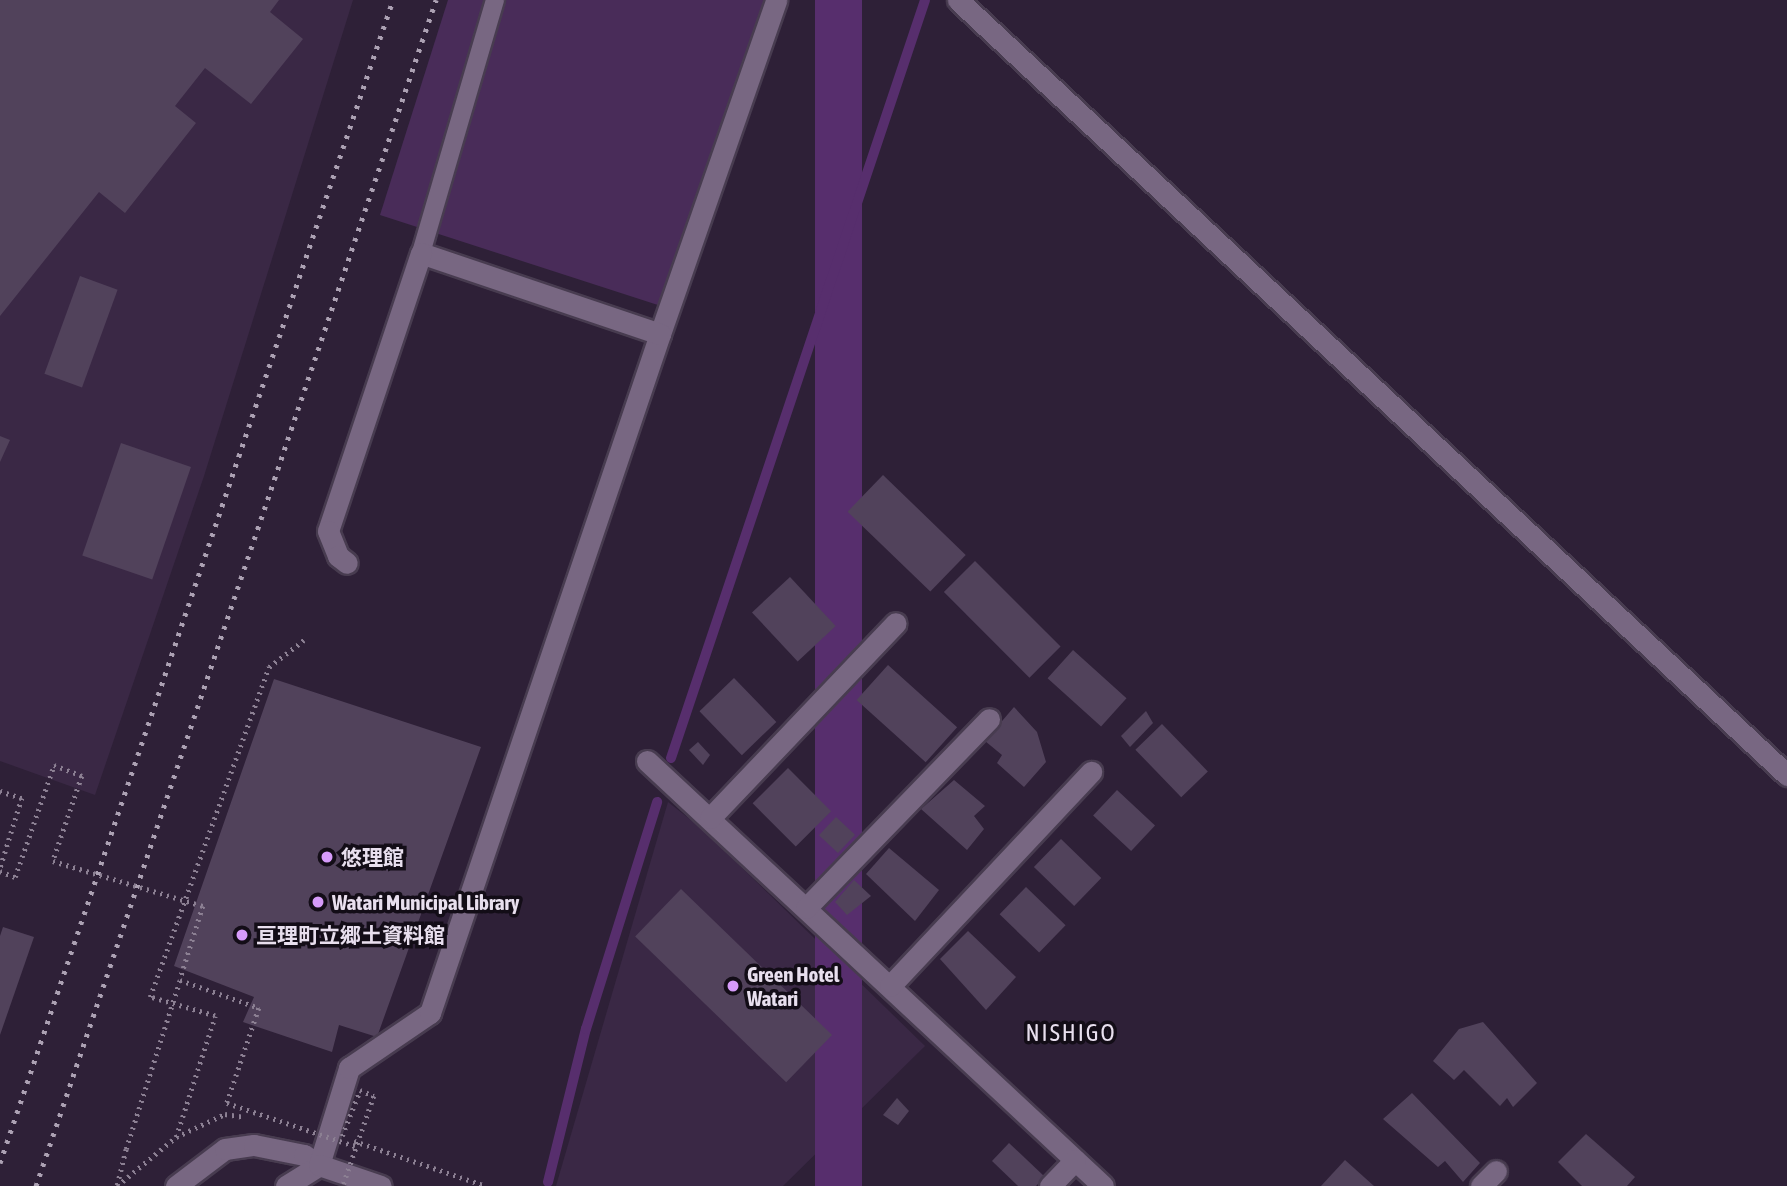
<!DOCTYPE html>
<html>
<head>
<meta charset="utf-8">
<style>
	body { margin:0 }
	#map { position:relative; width:1787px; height:1186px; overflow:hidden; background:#2e2037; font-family:"Asap Condensed","Noto Sans JP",sans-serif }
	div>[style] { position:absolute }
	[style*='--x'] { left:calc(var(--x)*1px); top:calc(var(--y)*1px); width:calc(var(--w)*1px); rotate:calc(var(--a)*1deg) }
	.built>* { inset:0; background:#3a2845 }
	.green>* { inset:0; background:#492c59 }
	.water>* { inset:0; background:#572e6d; transform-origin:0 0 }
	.stream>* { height:10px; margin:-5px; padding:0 5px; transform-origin:5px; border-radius:5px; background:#572e6d }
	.building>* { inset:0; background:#51425b; transform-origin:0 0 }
	.path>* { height:4.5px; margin-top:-2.25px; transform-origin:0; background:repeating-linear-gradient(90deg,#8c8093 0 2px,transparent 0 7px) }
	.roads { filter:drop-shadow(2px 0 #483c50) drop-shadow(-2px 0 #483c50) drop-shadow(0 2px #483c50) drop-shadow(0 -2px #483c50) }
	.lane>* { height:18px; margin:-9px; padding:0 9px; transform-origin:9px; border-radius:9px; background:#786782 }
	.street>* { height:21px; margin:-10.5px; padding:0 10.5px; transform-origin:10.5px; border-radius:10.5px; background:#786782 }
	.secondary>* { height:21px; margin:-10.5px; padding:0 10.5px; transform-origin:10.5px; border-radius:10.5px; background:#786782 }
	.rail>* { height:5px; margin-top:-2.5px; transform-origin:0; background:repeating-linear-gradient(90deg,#aca1b3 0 3.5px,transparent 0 10.5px) }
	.path-bridge>* { height:4.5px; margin-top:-2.25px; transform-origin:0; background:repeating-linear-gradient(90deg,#8c8093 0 2px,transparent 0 7px) }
	.dots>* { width:19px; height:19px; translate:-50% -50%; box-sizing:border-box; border:4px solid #130d17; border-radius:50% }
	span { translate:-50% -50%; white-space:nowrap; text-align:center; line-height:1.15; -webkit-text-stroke:7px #130d17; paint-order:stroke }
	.poi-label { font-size:21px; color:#e8dfee; font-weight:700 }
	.left { translate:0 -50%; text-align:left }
	.quarter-label { font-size:24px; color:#e8dfee; letter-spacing:2px }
</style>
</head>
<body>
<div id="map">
	<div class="built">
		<div style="clip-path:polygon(0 0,353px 0,204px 476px,95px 795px,0 761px)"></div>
		<div style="clip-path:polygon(668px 802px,701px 828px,925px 1046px,783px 1186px,556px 1186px)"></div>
	</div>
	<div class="green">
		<div style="clip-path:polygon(448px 0,767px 0,661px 306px,380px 215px)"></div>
	</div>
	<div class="water">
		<div style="left:815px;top:0;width:47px;height:1253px"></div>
	</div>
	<div class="stream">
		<div style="--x:671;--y:758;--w:799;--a:-71.47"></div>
		<div style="--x:548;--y:1182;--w:158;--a:-76.1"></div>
		<div style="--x:586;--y:1029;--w:238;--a:-72.6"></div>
	</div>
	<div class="building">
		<div style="clip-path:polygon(0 0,279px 0,270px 12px,303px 39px,251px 104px,205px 68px,175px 106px,196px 123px,125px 213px,99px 192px,0 316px)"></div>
		<div style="left:80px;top:276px;width:40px;height:104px;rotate:20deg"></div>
		<div style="clip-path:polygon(0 436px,10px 440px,0 462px)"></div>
		<div style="left:121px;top:443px;width:74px;height:119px;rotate:19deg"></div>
		<div style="left:883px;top:475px;width:115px;height:51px;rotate:44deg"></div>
		<div style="left:975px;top:561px;width:121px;height:44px;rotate:45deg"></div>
		<div style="left:790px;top:577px;width:67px;height:52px;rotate:47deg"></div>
		<div style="left:1073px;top:650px;width:72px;height:38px;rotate:42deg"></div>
		<div style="left:888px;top:665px;width:93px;height:47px;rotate:42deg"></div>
		<div style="left:734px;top:678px;width:61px;height:48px;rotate:46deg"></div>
		<div style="clip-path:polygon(274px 679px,481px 747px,377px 1037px,339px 1025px,332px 1052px,243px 1022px,254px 997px,174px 966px)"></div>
		<div style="clip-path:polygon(1014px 707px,1037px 732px,1046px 762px,1024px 787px,997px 763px,1002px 755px,985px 741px)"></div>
		<div style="clip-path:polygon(1146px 711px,1153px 723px,1130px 747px,1121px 736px)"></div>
		<div style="left:1162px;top:724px;width:66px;height:37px;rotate:46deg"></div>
		<div style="clip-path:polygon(698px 742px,710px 755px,703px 765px,689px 750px)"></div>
		<div style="left:788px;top:768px;width:61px;height:50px;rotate:45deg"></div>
		<div style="clip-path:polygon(954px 780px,985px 806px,974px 816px,984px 829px,967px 850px,921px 809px)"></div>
		<div style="left:1117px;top:790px;width:52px;height:35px;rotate:43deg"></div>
		<div style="left:836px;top:817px;width:26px;height:25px;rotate:43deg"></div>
		<div style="left:1061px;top:839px;width:56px;height:39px;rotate:44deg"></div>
		<div style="clip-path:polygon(889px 848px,939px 890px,915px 921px,866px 874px)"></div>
		<div style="clip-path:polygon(854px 880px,871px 896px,847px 915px,835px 902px)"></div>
		<div style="left:1026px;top:887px;width:55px;height:38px;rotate:44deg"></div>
		<div style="left:681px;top:889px;width:210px;height:66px;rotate:44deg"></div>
		<div style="clip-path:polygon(3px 927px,34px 937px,0 1035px,0 936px)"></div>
		<div style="clip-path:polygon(968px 931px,1016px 977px,986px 1010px,940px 959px)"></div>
		<div style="clip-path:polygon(1483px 1022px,1537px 1083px,1513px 1107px,1507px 1098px,1500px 1106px,1464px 1070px,1454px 1080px,1433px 1061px,1459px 1029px)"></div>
		<div style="clip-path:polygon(1412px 1093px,1480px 1163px,1463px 1182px,1445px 1161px,1438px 1167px,1383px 1119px)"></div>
		<div style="clip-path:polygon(897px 1098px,909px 1111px,898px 1125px,883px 1115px)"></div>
		<div style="clip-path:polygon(1586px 1134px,1635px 1177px,1627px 1186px,1582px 1186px,1558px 1162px)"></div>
		<div style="clip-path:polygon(1009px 1143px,1045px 1177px,1036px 1186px,1018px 1186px,992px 1161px)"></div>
		<div style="clip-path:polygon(1345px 1160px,1374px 1186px,1321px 1186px)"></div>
	</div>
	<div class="path">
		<div style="--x:0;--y:791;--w:23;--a:18"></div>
		<div style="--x:22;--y:798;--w:74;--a:107.2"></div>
		<div style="--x:0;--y:871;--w:16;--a:22"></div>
		<div style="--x:15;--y:877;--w:119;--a:-70.8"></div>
		<div style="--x:54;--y:765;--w:30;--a:21"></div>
		<div style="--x:82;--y:776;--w:90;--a:108.8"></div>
		<div style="--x:203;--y:906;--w:77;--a:107.3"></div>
		<div style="--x:180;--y:980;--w:84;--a:19.5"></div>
		<div style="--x:259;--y:1008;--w:100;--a:108.6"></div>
		<div style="--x:176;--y:1137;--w:127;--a:-72.1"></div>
		<div style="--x:215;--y:1016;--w:68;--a:-163.7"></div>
		<div style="--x:150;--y:997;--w:351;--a:-70.2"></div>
		<div style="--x:269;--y:667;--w:44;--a:-37.6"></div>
		<div style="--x:354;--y:1141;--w:139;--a:18.8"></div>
		<div style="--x:117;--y:1185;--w:37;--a:-76"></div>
		<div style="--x:117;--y:1186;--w:77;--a:-39.7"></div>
		<div style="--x:176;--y:1137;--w:54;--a:-25.1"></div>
		<div style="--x:225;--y:1114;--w:18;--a:9"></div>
	</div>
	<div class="roads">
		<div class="lane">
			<div style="--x:421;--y:253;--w:264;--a:-73.7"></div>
		</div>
		<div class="street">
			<div style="--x:958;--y:0;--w:1135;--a:43.07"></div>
			<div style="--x:660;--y:334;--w:354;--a:-70.8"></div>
			<div style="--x:647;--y:761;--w:623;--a:42.98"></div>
			<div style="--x:710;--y:818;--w:269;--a:-46.4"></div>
			<div style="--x:806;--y:908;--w:263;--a:-45.9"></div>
			<div style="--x:890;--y:986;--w:294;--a:-46.8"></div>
			<div style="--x:176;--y:1186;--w:61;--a:-37.1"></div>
			<div style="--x:225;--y:1149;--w:29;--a:-8"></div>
			<div style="--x:254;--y:1145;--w:51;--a:11.3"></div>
			<div style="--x:304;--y:1155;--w:18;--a:34"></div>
			<div style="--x:286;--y:1186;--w:39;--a:-32"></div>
			<div style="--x:319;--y:1165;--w:102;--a:-72.8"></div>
			<div style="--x:349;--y:1068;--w:98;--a:-34.2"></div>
			<div style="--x:430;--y:1013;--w:717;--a:-71.29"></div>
			<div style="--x:660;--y:334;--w:252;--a:-161.3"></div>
			<div style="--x:421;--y:253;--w:293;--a:108.5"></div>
			<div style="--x:328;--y:531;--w:27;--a:68"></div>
			<div style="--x:338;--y:556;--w:11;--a:38"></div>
			<div style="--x:1050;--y:1186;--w:36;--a:-46"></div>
			<div style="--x:1481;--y:1186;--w:21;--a:-45"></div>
		</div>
		<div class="secondary">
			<div style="--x:319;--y:1165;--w:65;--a:18.7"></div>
		</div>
	</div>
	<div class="rail">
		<div style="--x:0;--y:1163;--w:1228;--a:-71.33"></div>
		<div style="--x:36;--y:1186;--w:1252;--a:-71.36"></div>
	</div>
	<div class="path-bridge">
		<div style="--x:53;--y:861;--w:157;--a:16.7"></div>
		<div style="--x:227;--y:1103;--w:135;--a:18.6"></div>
		<div style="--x:342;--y:1136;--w:49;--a:-68.6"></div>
		<div style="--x:360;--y:1090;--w:15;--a:23"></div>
		<div style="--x:374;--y:1096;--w:95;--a:109"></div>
		<div style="--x:126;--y:1149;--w:177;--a:-72.3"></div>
	</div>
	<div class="dots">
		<div style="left:327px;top:857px;background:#d69bfa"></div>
		<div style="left:318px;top:902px;background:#d69bfa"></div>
		<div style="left:242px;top:935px;background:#d69bfa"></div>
		<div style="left:733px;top:986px;background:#d69bfa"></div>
	</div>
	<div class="poi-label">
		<span class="left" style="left:341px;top:857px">悠理館</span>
		<span class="left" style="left:332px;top:902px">Watari Municipal Library</span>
		<span class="left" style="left:256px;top:935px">亘理町立郷土資料館</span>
		<span class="left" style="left:747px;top:986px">Green Hotel<br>Watari</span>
	</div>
	<div class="quarter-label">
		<span style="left:1071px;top:1033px">NISHIGO</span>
	</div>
</div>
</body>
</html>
